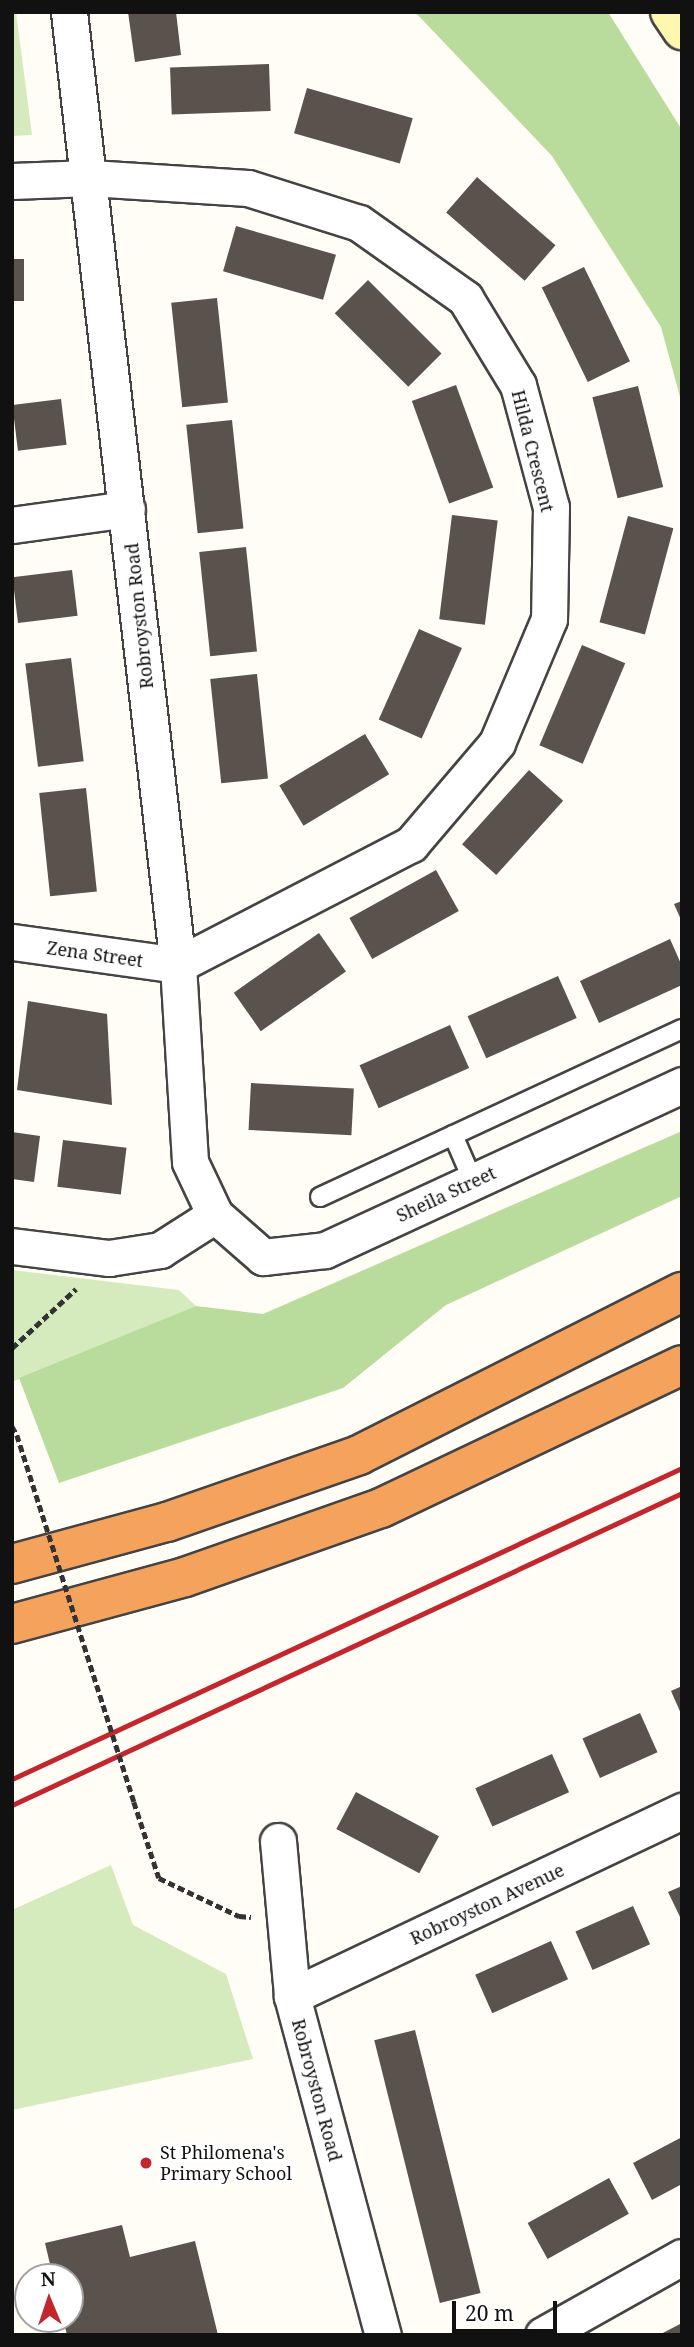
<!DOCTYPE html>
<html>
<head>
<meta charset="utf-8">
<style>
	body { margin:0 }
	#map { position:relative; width:694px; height:2347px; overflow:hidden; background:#fffdf5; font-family:"Noto Serif",serif }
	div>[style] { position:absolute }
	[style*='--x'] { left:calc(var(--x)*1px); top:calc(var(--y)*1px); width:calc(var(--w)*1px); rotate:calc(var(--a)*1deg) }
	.green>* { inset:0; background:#d5ebbd }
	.forest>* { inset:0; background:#b9dc9c }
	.building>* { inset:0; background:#5a524d; transform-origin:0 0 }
	.path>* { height:4.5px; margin-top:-2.25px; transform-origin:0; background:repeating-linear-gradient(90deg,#333 0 7px,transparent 0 10.5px) }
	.roads { filter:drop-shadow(2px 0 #444) drop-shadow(-2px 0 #444) drop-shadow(0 2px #444) drop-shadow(0 -2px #444) }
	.lane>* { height:18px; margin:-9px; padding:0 9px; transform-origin:9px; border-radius:9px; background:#fff }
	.street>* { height:35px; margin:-17.5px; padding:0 17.5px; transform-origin:17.5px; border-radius:17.5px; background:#fff }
	.secondary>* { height:38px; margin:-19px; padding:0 19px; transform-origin:19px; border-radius:19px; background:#fff6b0 }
	.highway>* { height:38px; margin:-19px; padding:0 19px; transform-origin:19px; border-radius:19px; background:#f5a25d }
	.rail>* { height:5px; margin:-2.5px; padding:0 2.5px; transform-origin:2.5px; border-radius:2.5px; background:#c4262e }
	.path-bridge>* { height:4.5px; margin-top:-2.25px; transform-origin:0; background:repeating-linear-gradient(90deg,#333 0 7px,transparent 0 10.5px) }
	.dots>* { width:19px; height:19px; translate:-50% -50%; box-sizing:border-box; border:4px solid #fff; border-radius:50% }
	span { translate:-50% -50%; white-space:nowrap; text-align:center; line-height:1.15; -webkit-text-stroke:7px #fff; paint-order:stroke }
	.street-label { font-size:18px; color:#111 }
	.poi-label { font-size:18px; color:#111 }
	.left { translate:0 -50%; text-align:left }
	.frame { position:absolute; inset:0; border:14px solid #111; pointer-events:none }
	.north { position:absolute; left:14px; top:2263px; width:70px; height:70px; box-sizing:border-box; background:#fff; border:2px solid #a0a0a0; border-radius:50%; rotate:358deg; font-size:19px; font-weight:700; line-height:28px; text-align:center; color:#111 }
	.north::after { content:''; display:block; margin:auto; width:24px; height:32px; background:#c4262e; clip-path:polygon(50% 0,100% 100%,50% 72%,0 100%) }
	.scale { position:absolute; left:452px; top:2301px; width:105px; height:32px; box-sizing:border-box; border:4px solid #111; border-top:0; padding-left:9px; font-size:21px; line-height:24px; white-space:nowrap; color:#111; -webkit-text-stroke:5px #fff; paint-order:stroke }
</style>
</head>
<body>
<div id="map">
	<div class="green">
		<div style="clip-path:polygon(12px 12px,16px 12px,32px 135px,12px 136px)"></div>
		<div style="clip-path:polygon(12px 1270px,179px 1290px,196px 1306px,12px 1382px)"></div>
		<div style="clip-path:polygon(111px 1865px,133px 1925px,226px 1974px,253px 2059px,12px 2110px,12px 1910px)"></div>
	</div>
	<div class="forest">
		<div style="clip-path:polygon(415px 12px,608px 12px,682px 130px,682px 404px,661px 327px,552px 156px)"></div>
		<div style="clip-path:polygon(682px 1131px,682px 1196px,446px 1305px,343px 1388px,59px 1483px,19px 1378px,196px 1306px,263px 1314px)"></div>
	</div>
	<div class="building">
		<div style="clip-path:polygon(128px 12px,176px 12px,181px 55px,135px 62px)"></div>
		<div style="left:269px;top:64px;width:47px;height:99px;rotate:88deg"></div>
		<div style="left:307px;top:88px;width:110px;height:47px;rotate:16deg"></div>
		<div style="left:477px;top:177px;width:104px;height:47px;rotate:41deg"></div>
		<div style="left:236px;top:226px;width:104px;height:47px;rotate:16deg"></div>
		<div style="left:12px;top:259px;width:12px;height:42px"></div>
		<div style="left:584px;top:267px;width:105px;height:47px;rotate:64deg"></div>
		<div style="left:368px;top:280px;width:104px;height:47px;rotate:45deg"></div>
		<div style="left:217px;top:298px;width:105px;height:46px;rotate:84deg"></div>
		<div style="left:456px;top:385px;width:109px;height:47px;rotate:70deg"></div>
		<div style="left:638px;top:386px;width:104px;height:47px;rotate:76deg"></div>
		<div style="left:61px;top:399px;width:46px;height:49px;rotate:83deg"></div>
		<div style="left:232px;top:420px;width:109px;height:46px;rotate:84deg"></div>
		<div style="left:452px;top:515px;width:46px;height:105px;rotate:7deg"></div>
		<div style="left:628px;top:516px;width:47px;height:110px;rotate:15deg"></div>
		<div style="left:246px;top:547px;width:105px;height:47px;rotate:84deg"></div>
		<div style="left:72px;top:570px;width:46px;height:60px;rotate:83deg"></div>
		<div style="left:419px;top:629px;width:47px;height:99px;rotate:24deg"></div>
		<div style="left:582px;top:645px;width:47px;height:109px;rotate:23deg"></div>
		<div style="left:71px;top:658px;width:104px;height:46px;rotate:83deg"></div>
		<div style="left:257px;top:674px;width:105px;height:47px;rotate:84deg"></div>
		<div style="left:365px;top:734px;width:47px;height:100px;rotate:59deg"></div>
		<div style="left:529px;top:770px;width:46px;height:100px;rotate:42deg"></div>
		<div style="left:86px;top:788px;width:104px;height:47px;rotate:84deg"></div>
		<div style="left:436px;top:870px;width:47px;height:99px;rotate:61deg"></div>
		<div style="clip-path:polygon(682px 901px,682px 922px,674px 904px)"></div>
		<div style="left:319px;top:933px;width:47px;height:104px;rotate:55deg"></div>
		<div style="clip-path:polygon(670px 939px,682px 966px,682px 985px,599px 1023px,580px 981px)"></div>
		<div style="left:558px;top:976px;width:46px;height:99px;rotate:66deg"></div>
		<div style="clip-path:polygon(28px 1001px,107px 1014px,112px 1105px,17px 1090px)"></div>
		<div style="left:450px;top:1025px;width:47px;height:99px;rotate:66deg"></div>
		<div style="left:251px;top:1083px;width:103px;height:47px;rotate:3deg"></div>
		<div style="clip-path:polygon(12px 1132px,40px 1136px,34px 1182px,12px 1179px)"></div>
		<div style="left:63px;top:1140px;width:64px;height:47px;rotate:7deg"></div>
		<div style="clip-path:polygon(682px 1686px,682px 1716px,671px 1691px)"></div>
		<div style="left:640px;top:1713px;width:43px;height:63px;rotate:66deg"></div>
		<div style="left:552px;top:1754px;width:42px;height:84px;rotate:66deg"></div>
		<div style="left:356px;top:1792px;width:94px;height:42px;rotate:28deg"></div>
		<div style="clip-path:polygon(682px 1886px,682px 1921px,668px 1892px)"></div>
		<div style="left:633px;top:1906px;width:42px;height:63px;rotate:66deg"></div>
		<div style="left:551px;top:1941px;width:42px;height:83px;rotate:66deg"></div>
		<div style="left:415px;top:2030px;width:271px;height:42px;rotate:76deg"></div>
		<div style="clip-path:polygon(682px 2137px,682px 2184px,652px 2200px,633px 2163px)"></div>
		<div style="left:609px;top:2178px;width:41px;height:93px;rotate:61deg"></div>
		<div style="clip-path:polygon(122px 2225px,130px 2257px,195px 2241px,218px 2335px,67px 2335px,63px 2319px,70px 2319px,70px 2277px,53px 2277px,45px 2243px)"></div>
		<div style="clip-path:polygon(682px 2323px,682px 2335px,659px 2335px)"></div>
	</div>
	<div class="path">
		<div style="--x:12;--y:1348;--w:87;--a:-42.7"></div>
		<div style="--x:12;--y:1426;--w:10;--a:61"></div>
		<div style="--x:134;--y:1802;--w:80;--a:71.8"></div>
		<div style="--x:159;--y:1878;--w:89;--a:25.4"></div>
		<div style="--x:239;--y:1916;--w:12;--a:5"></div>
	</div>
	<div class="roads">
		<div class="lane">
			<div style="--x:453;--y:1135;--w:50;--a:66.5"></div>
			<div style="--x:320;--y:1197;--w:399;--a:-24.9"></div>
		</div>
		<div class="street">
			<div style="--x:69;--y:12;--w:959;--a:83.48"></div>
			<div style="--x:178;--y:965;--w:197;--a:86.5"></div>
			<div style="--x:190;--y:1162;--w:59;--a:64.7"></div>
			<div style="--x:215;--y:1215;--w:64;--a:41.2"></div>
			<div style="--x:263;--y:1257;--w:62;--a:-6.4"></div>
			<div style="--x:325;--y:1250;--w:393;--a:-24.8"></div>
			<div style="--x:12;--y:181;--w:78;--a:-2.2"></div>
			<div style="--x:90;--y:178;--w:158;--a:3.6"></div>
			<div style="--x:248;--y:188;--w:116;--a:17.5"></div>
			<div style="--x:359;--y:223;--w:130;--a:35.3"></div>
			<div style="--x:465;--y:298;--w:102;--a:58.7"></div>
			<div style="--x:518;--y:385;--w:126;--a:74.9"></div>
			<div style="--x:551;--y:507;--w:112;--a:91"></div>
			<div style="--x:549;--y:619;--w:134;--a:112.8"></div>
			<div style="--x:497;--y:743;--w:133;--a:130.4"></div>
			<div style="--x:411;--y:844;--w:263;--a:152.6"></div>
			<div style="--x:178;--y:965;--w:168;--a:-172.1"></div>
			<div style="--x:12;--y:525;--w:116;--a:-7.9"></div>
			<div style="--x:12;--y:1246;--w:98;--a:7.1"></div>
			<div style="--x:109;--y:1258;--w:52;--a:-8.9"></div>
			<div style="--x:160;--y:1250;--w:65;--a:-32.5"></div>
			<div style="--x:278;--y:1841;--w:156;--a:84.8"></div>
			<div style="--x:292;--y:1996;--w:351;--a:75"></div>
			<div style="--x:292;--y:1996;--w:432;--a:-25.4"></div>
			<div style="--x:543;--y:2335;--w:159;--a:-29.3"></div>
		</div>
		<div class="secondary">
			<div style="--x:670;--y:12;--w:22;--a:56"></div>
		</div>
		<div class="highway">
			<div style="--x:12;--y:1564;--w:161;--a:-15.2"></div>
			<div style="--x:167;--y:1522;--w:203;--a:-19.2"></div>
			<div style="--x:359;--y:1455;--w:362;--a:-26.8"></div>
			<div style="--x:12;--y:1624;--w:179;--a:-15.2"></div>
			<div style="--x:185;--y:1577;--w:208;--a:-19.4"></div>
			<div style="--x:381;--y:1508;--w:333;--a:-25.4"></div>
		</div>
	</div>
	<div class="rail">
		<div style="--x:12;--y:1779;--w:739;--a:-24.9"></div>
		<div style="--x:12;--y:1805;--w:739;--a:-24.97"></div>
	</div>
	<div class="path-bridge">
		<div style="--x:17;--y:1435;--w:385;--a:72.3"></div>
	</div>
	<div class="dots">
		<div style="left:146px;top:2163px;background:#c4262e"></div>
	</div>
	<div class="street-label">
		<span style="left:533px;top:451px;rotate:76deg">Hilda Crescent</span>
		<span style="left:139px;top:616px;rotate:-96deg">Robroyston Road</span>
		<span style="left:95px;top:954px;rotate:8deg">Zena Street</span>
		<span style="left:446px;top:1194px;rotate:-25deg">Sheila Street</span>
		<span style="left:487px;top:1904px;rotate:-25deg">Robroyston Avenue</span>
		<span style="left:317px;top:2090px;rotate:75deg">Robroyston Road</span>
	</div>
	<div class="poi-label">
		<span class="left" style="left:160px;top:2163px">St Philomena's<br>Primary School</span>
	</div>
	<div class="frame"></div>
	<div class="north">N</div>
	<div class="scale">20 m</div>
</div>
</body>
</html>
